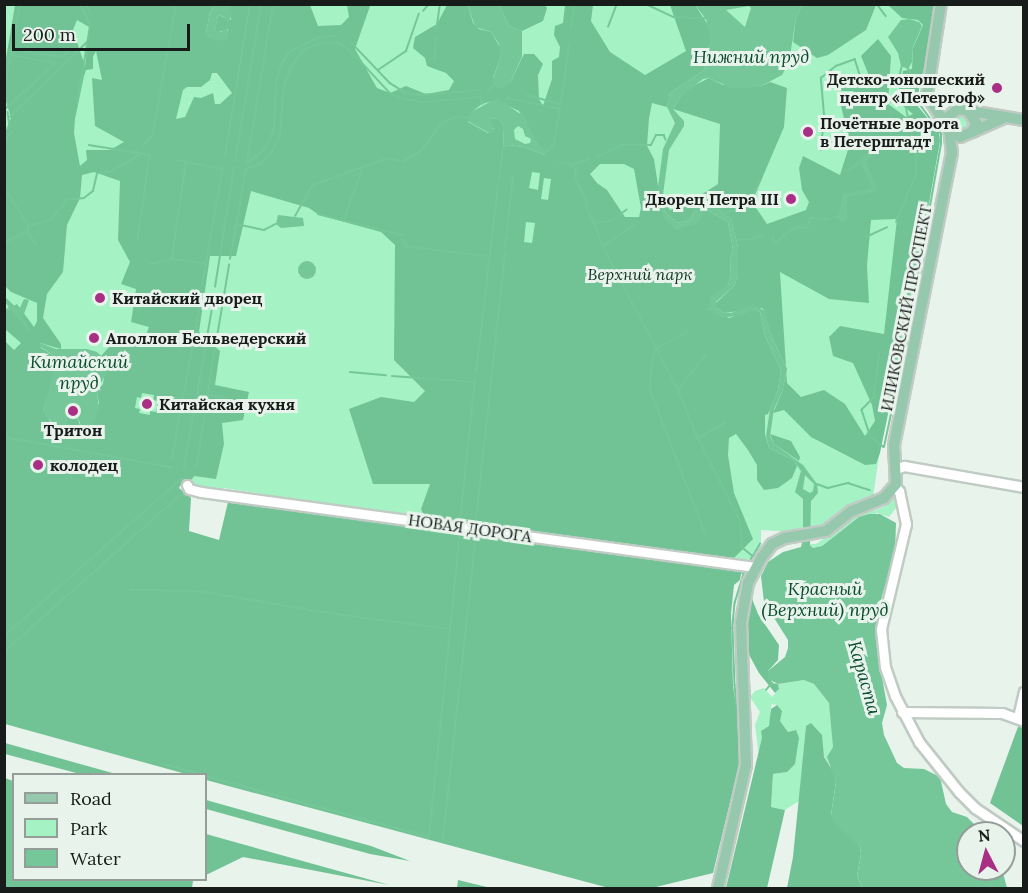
<!DOCTYPE html>
<html>
<head>
<meta charset="utf-8">
<style>
	body { margin:0 }
	#map { position:relative; width:1028px; height:893px; overflow:hidden; background:#e8f3ec; font-family:Lora,serif }
	div>[style] { position:absolute }
	[style*='--x'] { left:calc(var(--x)*1px); top:calc(var(--y)*1px); width:calc(var(--w)*1px); rotate:calc(var(--a)*1deg) }
	.green>* { inset:0; background:#a5f2c5 }
	.forest>* { inset:0; background:#71c395 }
	.water>* { inset:0; background:#75c799 }
	.round { border-radius:50% }
	.stream>* { height:1.5px; margin:-0.75px; padding:0 0.75px; transform-origin:0.75px; border-radius:0.75px; background:#75c799 }
	.roads { filter:drop-shadow(2px 0 #c0cbc4) drop-shadow(-2px 0 #c0cbc4) drop-shadow(0 2px #c0cbc4) drop-shadow(0 -2px #c0cbc4) }
	.minor>* { height:9px; margin:-4.5px; padding:0 4.5px; transform-origin:4.5px; border-radius:4.5px; background:#fff }
	.major>* { height:10px; margin:-5px; padding:0 5px; transform-origin:5px; border-radius:5px; background:#95c8ac }
	.dots>* { width:16px; height:16px; translate:-50% -50%; box-sizing:border-box; border:3px solid #e8f3ec; border-radius:50% }
	span { translate:-50% -50%; white-space:nowrap; text-align:center; line-height:1.15; -webkit-text-stroke:6px #e8f3ec; paint-order:stroke }
	.poi-label { font-size:16px; color:#171b19; font-weight:700 }
	.right { translate:-100% -50%; text-align:right }
	.left { translate:0 -50%; text-align:left }
	.park-label { font-size:16px; color:#103421; font-style:italic }
	.street-label { font-size:16px; color:#171b19 }
	.water-label { font-size:18px; color:#0a4c2e; font-style:italic }
	.frame { position:absolute; inset:0; border:6px solid #171b19; pointer-events:none }
	.legend { position:absolute; left:12px; top:773px; width:195px; height:108px; box-sizing:border-box; background:#e8f3ec; border:2px solid #949d98; margin:0; padding:8px 10px; list-style:none; font-size:18px; color:#171b19 }
	.legend li { display:flex; align-items:center; gap:12px; height:30px }
	.legend b { width:30px; border:2px solid #949d98 }
	.north { position:absolute; left:956px; top:821px; width:60px; height:60px; box-sizing:border-box; background:#e8f3ec; border:2px solid #949d98; border-radius:50%; rotate:354deg; font-size:16px; font-weight:700; line-height:24px; text-align:center; color:#171b19 }
	.north::after { content:''; display:block; margin:auto; width:21px; height:27px; background:#a82f84; clip-path:polygon(50% 0,100% 100%,50% 72%,0 100%) }
	.scale { position:absolute; left:12px; top:24px; width:178px; height:27px; box-sizing:border-box; border:3px solid #171b19; border-top:0; padding-left:8px; font-size:18px; line-height:21px; white-space:nowrap; color:#171b19; -webkit-text-stroke:4px #e8f3ec; paint-order:stroke }
</style>
</head>
<body>
<div id="map">
	<div class="green">
		<div style="clip-path:polygon(4px 5px,934px 5px,926px 64px,919px 84px,916px 104px,939px 132px,940px 141px,914px 288px,880px 449px,873px 497px,846px 509px,819px 529px,795px 532px,761px 530px,761px 545px,753px 558px,747px 560px,326px 504px,224px 488px,217px 490px,198px 487px,185px 479px,5px 447px)"></div>
		<div style="clip-path:polygon(964px 113px,972px 126px,963px 133px,952px 128px,953px 116px)"></div>
		<div style="clip-path:polygon(895px 491px,900px 503px,889px 517px,877px 513px,846px 527px,822px 546px,813px 548px,810px 544px,816px 544px,861px 512px,869px 509px,874px 511px,885px 506px,884px 501px)"></div>
		<div style="clip-path:polygon(804px 680px,814px 684px,829px 703px,833px 731px,833px 747px,828px 757px,829px 765px,806px 726px,799px 801px,785px 810px,771px 807px,773px 774px,787px 772px,796px 730px,788px 732px,780px 721px,777px 705px,772px 704px,770px 711px,775px 724px,759px 756px,755px 725px,760px 712px,750px 697px,755px 691px,764px 688px,772px 697px,779px 689px,778px 684px)"></div>
	</div>
	<div class="forest">
		<div style="clip-path:polygon(evenodd,15px 5px,216px 5px,210px 12px,206px 33px,226px 39px,228px 29px,216px 33px,215px 30px,218px 15px,231px 20px,229px 5px,310px 5px,318px 26px,341px 25px,349px 17px,347px 5px,368px 5px,370px 6px,355px 49px,377px 88px,390px 93px,406px 86px,426px 94px,449px 90px,454px 81px,446px 73px,427px 66px,425px 58px,413px 48px,415px 37px,437px 24px,447px 5px,468px 5px,473px 23px,479px 29px,491px 32px,500px 47px,501px 56px,493px 78px,510px 83px,524px 54px,534px 54px,543px 64px,538px 75px,539px 99px,543px 106px,552px 79px,552px 61px,559px 57px,560px 47px,554px 35px,555px 26px,563px 23px,565px 5px,593px 5px,591px 21px,610px 52px,645px 75px,686px 51px,670px 5px,695px 5px,710px 28px,711px 42px,705px 56px,704px 70px,670px 93px,667px 107px,652px 103px,649px 118px,647px 146px,654px 159px,659px 192px,657px 202px,676px 229px,699px 220px,702px 212px,706px 210px,728px 222px,733px 249px,730px 260px,731px 274px,728px 285px,718px 293px,708px 309px,729px 318px,754px 309px,760px 312px,765px 336px,781px 370px,778px 390px,768px 414px,765px 415px,765px 434px,769px 448px,793px 460px,797px 466px,792px 478px,778px 488px,764px 490px,757px 480px,757px 465px,748px 450px,736px 434px,729px 438px,728px 455px,734px 493px,753px 539px,734px 558px,425px 518px,421px 509px,430px 484px,373px 484px,349px 409px,381px 397px,414px 402px,425px 391px,394px 360px,395px 245px,381px 232px,319px 215px,309px 208px,251px 191px,236px 256px,210px 256px,199px 332px,220px 351px,215px 385px,249px 392px,243px 420px,222px 423px,224px 444px,216px 479px,194px 476px,191px 481px,184px 479px,179px 488px,191px 498px,189px 531px,219px 540px,228px 502px,742px 568px,740px 580px,734px 585px,731px 613px,733px 686px,739px 725px,739px 765px,713px 873px,652px 888px,609px 888px,206px 780px,206px 774px,186px 774px,5px 724px,4px 340px,14px 350px,21px 343px,6px 330px,5px 312px,17px 304px,34px 327px,37px 321px,37px 303px,11px 292px,5px 286px,4px 135px,11px 118px,5px 98px,4px 70px,15px 5px,77px 20px,89px 27px,85px 66px,73px 30px,77px 20px,15px 5px,96px 51px,102px 80px,92px 78px,95px 126px,124px 142px,110px 150px,86px 150px,87px 160px,80px 166px,74px 133px,75px 119px,84px 76px,86px 70px,93px 69px,93px 57px,96px 51px,15px 5px,212px 73px,217px 73px,232px 93px,220px 104px,215px 104px,213px 93px,201px 98px,194px 97px,185px 117px,176px 119px,183px 90px,187px 87px,201px 87px,210px 80px,212px 73px,15px 5px,496px 100px,519px 111px,536px 143px,546px 152px,545px 155px,524px 147px,507px 145px,503px 148px,504px 127px,499px 118px,490px 119px,491px 126px,494px 129px,488px 133px,468px 122px,473px 111px,482px 104px,496px 100px,15px 5px,600px 164px,624px 164px,634px 169px,641px 208px,639px 217px,625px 217px,607px 190px,597px 183px,590px 174px,600px 164px,15px 5px,94px 172px,120px 181px,118px 240px,130px 262px,121px 284px,136px 289px,131px 322px,149px 327px,144px 340px,117px 338px,101px 356px,106px 360px,103px 384px,97px 391px,99px 404px,80px 425px,76px 415px,68px 413px,65px 427px,59px 428px,51px 423px,43px 410px,54px 376px,55px 356px,41px 348px,40px 343px,61px 349px,61px 344px,43px 318px,47px 294px,63px 272px,67px 225px,80px 198px,82px 175px,94px 172px,15px 5px,532px 172px,540px 173px,538px 190px,529px 188px,532px 172px,15px 5px,544px 178px,551px 179px,548px 200px,541px 199px,544px 178px,15px 5px,526px 222px,535px 223px,532px 243px,524px 242px,526px 222px,15px 5px,142px 393px,154px 395px,153px 400px,158px 401px,156px 412px,150px 411px,150px 415px,139px 413px,140px 409px,135px 408px,137px 397px,141px 398px,142px 393px)"></div>
		<div style="clip-path:polygon(499px 5px,545px 5px,547px 8px,543px 21px,522px 31px,509px 26px)"></div>
		<div style="clip-path:polygon(802px 5px,876px 5px,866px 30px,828px 55px,817px 58px,793px 42px,796px 18px)"></div>
		<div style="clip-path:polygon(evenodd,888px 5px,934px 5px,926px 64px,919px 84px,916px 104px,939px 132px,940px 141px,914px 288px,880px 453px,876px 464px,865px 465px,811px 437px,784px 410px,773px 413px,782px 392px,787px 369px,770px 333px,765px 312px,762px 308px,724px 313px,716px 307px,716px 303px,734px 286px,738px 276px,738px 247px,731px 219px,718px 209px,695px 210px,690px 220px,677px 223px,665px 212px,662px 202px,663px 199px,670px 210px,685px 205px,718px 184px,720px 124px,673px 109px,680px 97px,691px 87px,709px 78px,723px 85px,759px 87px,770px 82px,787px 88px,784px 127px,752px 202px,767px 224px,806px 210px,809px 202px,802px 190px,799px 168px,803px 156px,840px 175px,850px 143px,841px 106px,854px 91px,834px 91px,836px 86px,865px 84px,870px 78px,861px 56px,878px 39px,891px 56px,888px 104px,906px 117px,913px 114px,902px 105px,896px 103px,903px 71px,912px 69px,913px 48px,923px 25px,918px 20px,902px 18px,888px 5px,897px 219px,884px 334px,840px 326px,829px 337px,833px 356px,853px 363px,872px 405px,875px 421px,865px 436px,845px 404px,824px 390px,801px 397px,787px 383px,780px 272px,829px 299px,869px 303px,867px 266px,871px 220px,897px 219px)"></div>
		<div style="clip-path:polygon(770px 434px,791px 441px,800px 457px,799px 461px,774px 444px)"></div>
		<div style="clip-path:polygon(749px 591px,758px 614px,779px 645px,778px 660px,768px 671px,772px 683px,778px 684px,779px 689px,775px 693px,759px 673px,747px 651px,746px 612px)"></div>
		<div style="clip-path:polygon(777px 705px,782px 711px,780px 721px,788px 732px,796px 730px,799px 738px,795px 764px,787px 772px,773px 774px,771px 807px,785px 810px,767px 888px,726px 888px,762px 738px,761px 731px,769px 726px,771px 709px)"></div>
		<div style="clip-path:polygon(811px 723px,822px 735px,824px 757px,833px 771px,836px 782px,831px 815px,860px 846px,861px 854px,857px 876px,862px 888px,787px 888px,793px 857px,806px 726px)"></div>
		<div style="clip-path:polygon(1019px 724px,1024px 726px,1023px 826px,990px 803px)"></div>
		<div style="clip-path:polygon(4px 743px,5px 743px,116px 774px,80px 774px,5px 754px)"></div>
		<div style="clip-path:polygon(5px 778px,13px 781px,14px 880px,195px 880px,193px 881px,192px 888px,5px 888px)"></div>
		<div style="clip-path:polygon(206px 800px,371px 846px,410px 861px,370px 854px,206px 809px)"></div>
		<div style="clip-path:polygon(206px 834px,389px 885px,243px 857px,206px 875px)"></div>
		<div style="clip-path:polygon(458px 880px,491px 888px,457px 888px)"></div>
	</div>
	<div class="water">
		<div style="clip-path:polygon(216px 5px,229px 5px,232px 14px,228px 23px,224px 17px,218px 15px,215px 31px,221px 32px,227px 28px,228px 34px,226px 39px,218px 41px,207px 38px,206px 33px,210px 12px)"></div>
		<div style="clip-path:polygon(468px 5px,499px 5px,509px 26px,522px 31px,522px 57px,510px 83px,504px 88px,497px 88px,492px 82px,501px 56px,499px 44px,491px 32px,475px 27px)"></div>
		<div style="clip-path:polygon(evenodd,695px 5px,802px 5px,796px 18px,789px 62px,782px 75px,759px 87px,746px 88px,731px 88px,709px 78px,703px 79px,680px 97px,673px 109px,684px 121px,684px 126px,669px 150px,662px 202px,665px 212px,677px 223px,690px 220px,695px 210px,705px 204px,718px 209px,731px 218px,738px 247px,738px 276px,734px 286px,716px 302px,716px 307px,724px 313px,731px 313px,754px 304px,766px 312px,770px 333px,787px 369px,782px 392px,774px 409px,770px 436px,774px 444px,803px 465px,817px 484px,818px 493px,811px 501px,810px 545px,813px 548px,822px 546px,859px 517px,869px 514px,880px 514px,896px 523px,895px 553px,882px 596px,876px 627px,878px 656px,887px 705px,882px 723px,884px 735px,897px 763px,904px 768px,924px 769px,940px 777px,946px 804px,952px 812px,967px 817px,978px 828px,990px 833px,968px 833px,968px 869px,1002px 869px,1007px 888px,862px 888px,857px 876px,861px 854px,860px 846px,837px 827px,831px 815px,836px 782px,827px 757px,833px 747px,829px 703px,814px 684px,804px 680px,778px 684px,768px 679px,768px 671px,785px 657px,788px 648px,788px 640px,764px 602px,761px 576px,768px 562px,783px 552px,801px 547px,803px 538px,803px 499px,795px 492px,801px 471px,793px 460px,769px 448px,766px 436px,770px 409px,778px 390px,781px 370px,765px 336px,760px 312px,754px 309px,742px 315px,722px 318px,708px 309px,711px 296px,728px 285px,731px 274px,730px 260px,733px 249px,728px 222px,706px 210px,696px 224px,676px 229px,667px 222px,656px 202px,663px 149px,675px 123px,667px 107px,670px 93px,704px 70px,705px 56px,711px 42px,706px 19px,695px 5px,749px 6px,751px 8px,745px 27px,726px 10px,749px 6px,695px 5px,805px 475px,814px 484px,813px 491px,810px 493px,803px 489px,805px 475px)"></div>
		<div style="clip-path:polygon(909px 19px,919px 22px,922px 26px,913px 47px,912px 62px,908px 69px,901px 66px,898px 53px,888px 37px,901px 20px)"></div>
		<div style="clip-path:polygon(evenodd,497px 98px,525px 117px,536px 143px,547px 152px,545px 155px,524px 147px,507px 145px,503px 149px,504px 127px,499px 118px,490px 119px,494px 132px,491px 134px,469px 122px,467px 118px,473px 111px,497px 98px,518px 126px,523px 129px,525px 136px,531px 139px,530px 143px,525px 144px,515px 139px,514px 130px,518px 126px)"></div>
		<div style="clip-path:polygon(878px 138px,882px 142px,882px 147px,866px 161px,877px 191px,847px 197px,847px 220px,840px 222px,838px 217px,843px 194px,873px 188px,861px 164px,852px 170px,846px 171px,877px 145px,875px 140px)"></div>
		<div style="clip-path:polygon(278px 215px,303px 218px,304px 226px,281px 228px,276px 224px)"></div>
		<div class="round" style="left:298px;top:261px;width:18px;height:18px"></div>
		<div style="clip-path:polygon(4px 296px,19px 310px,24px 299px,29px 300px,23px 317px,32px 336px,5px 302px)"></div>
		<div style="clip-path:polygon(40px 343px,56px 349px,87px 349px,97px 352px,106px 360px,108px 369px,97px 391px,99px 410px,93px 425px,82px 427px,76px 415px,68px 413px,65px 427px,59px 428px,45px 416px,43px 410px,56px 362px,55px 356px,39px 346px)"></div>
	</div>
	<div class="stream">
		<div style="--x:86;--y:4;--w:11;--a:63"></div>
		<div style="--x:646;--y:4;--w:31;--a:25"></div>
		<div style="--x:674;--y:17;--w:32;--a:2"></div>
		<div style="--x:877;--y:4;--w:15;--a:53"></div>
		<div style="--x:423;--y:11;--w:9;--a:-49"></div>
		<div style="--x:608;--y:27;--w:25;--a:-69"></div>
		<div style="--x:571;--y:29;--w:25;--a:-81"></div>
		<div style="--x:436;--y:32;--w:28;--a:-82"></div>
		<div style="--x:350;--y:41;--w:58;--a:46.4"></div>
		<div style="--x:390;--y:83;--w:19;--a:32"></div>
		<div style="--x:406;--y:93;--w:15;--a:8"></div>
		<div style="--x:421;--y:95;--w:59;--a:-4.8"></div>
		<div style="--x:13;--y:45;--w:42;--a:-80.3"></div>
		<div style="--x:12;--y:49;--w:51;--a:9.1"></div>
		<div style="--x:62;--y:57;--w:17;--a:-40"></div>
		<div style="--x:11;--y:55;--w:45;--a:10.3"></div>
		<div style="--x:435;--y:61;--w:24;--a:-88"></div>
		<div style="--x:902;--y:67;--w:13;--a:103"></div>
		<div style="--x:899;--y:80;--w:14;--a:54"></div>
		<div style="--x:908;--y:68;--w:19;--a:55"></div>
		<div style="--x:919;--y:84;--w:16;--a:94"></div>
		<div style="--x:378;--y:70;--w:34;--a:-34"></div>
		<div style="--x:406;--y:51;--w:39;--a:-71"></div>
		<div style="--x:865;--y:85;--w:12;--a:48"></div>
		<div style="--x:873;--y:94;--w:24;--a:22"></div>
		<div style="--x:488;--y:91;--w:8;--a:-45"></div>
		<div style="--x:4;--y:92;--w:46;--a:-79.9"></div>
		<div style="--x:527;--y:95;--w:35;--a:15"></div>
		<div style="--x:561;--y:104;--w:61;--a:-82.4"></div>
		<div style="--x:77;--y:104;--w:79;--a:-80.5"></div>
		<div style="--x:90;--y:26;--w:24;--a:-114"></div>
		<div style="--x:505;--y:104;--w:7;--a:-63"></div>
		<div style="--x:508;--y:98;--w:53;--a:11.9"></div>
		<div style="--x:560;--y:109;--w:36;--a:99"></div>
		<div style="--x:554;--y:145;--w:10;--a:135"></div>
		<div style="--x:4;--y:106;--w:3;--a:45"></div>
		<div style="--x:6;--y:108;--w:67;--a:-42"></div>
		<div style="--x:8;--y:112;--w:14;--a:82"></div>
		<div style="--x:10;--y:117;--w:107;--a:-44.2"></div>
		<div style="--x:4;--y:141;--w:12;--a:-48"></div>
		<div style="--x:89;--y:145;--w:62;--a:9.3"></div>
		<div style="--x:150;--y:155;--w:85;--a:98.1"></div>
		<div style="--x:143;--y:146;--w:16;--a:-50"></div>
		<div style="--x:153;--y:134;--w:132;--a:-80"></div>
		<div style="--x:821;--y:150;--w:35;--a:-85"></div>
		<div style="--x:824;--y:115;--w:37;--a:-95"></div>
		<div style="--x:821;--y:78;--w:19;--a:-39"></div>
		<div style="--x:836;--y:66;--w:20;--a:-20"></div>
		<div style="--x:855;--y:59;--w:22;--a:72"></div>
		<div style="--x:225;--y:155;--w:153;--a:-80.6"></div>
		<div style="--x:598;--y:157;--w:27;--a:-27"></div>
		<div style="--x:622;--y:145;--w:29;--a:0"></div>
		<div style="--x:651;--y:145;--w:11;--a:-63"></div>
		<div style="--x:656;--y:135;--w:8;--a:0"></div>
		<div style="--x:664;--y:135;--w:5;--a:68"></div>
		<div style="--x:176;--y:160;--w:48;--a:10.8"></div>
		<div style="--x:223;--y:169;--w:117;--a:99.9"></div>
		<div style="--x:235;--y:161;--w:159;--a:-80.6"></div>
		<div style="--x:247;--y:162;--w:160;--a:-80.7"></div>
		<div style="--x:559;--y:162;--w:13;--a:13"></div>
		<div style="--x:572;--y:165;--w:18;--a:-19"></div>
		<div style="--x:247;--y:163;--w:20;--a:-37"></div>
		<div style="--x:263;--y:151;--w:13;--a:-58"></div>
		<div style="--x:270;--y:140;--w:12;--a:-70"></div>
		<div style="--x:274;--y:129;--w:45;--a:-87.5"></div>
		<div style="--x:276;--y:84;--w:21;--a:-76"></div>
		<div style="--x:281;--y:64;--w:14;--a:-56"></div>
		<div style="--x:289;--y:52;--w:30;--a:-27"></div>
		<div style="--x:316;--y:38;--w:18;--a:-6"></div>
		<div style="--x:572;--y:165;--w:6;--a:51"></div>
		<div style="--x:576;--y:170;--w:10;--a:90"></div>
		<div style="--x:576;--y:180;--w:23;--a:61"></div>
		<div style="--x:587;--y:200;--w:7;--a:90"></div>
		<div style="--x:587;--y:207;--w:49;--a:67.1"></div>
		<div style="--x:606;--y:252;--w:110;--a:62.3"></div>
		<div style="--x:657;--y:349;--w:7;--a:117"></div>
		<div style="--x:654;--y:355;--w:34;--a:97"></div>
		<div style="--x:650;--y:389;--w:153;--a:69"></div>
		<div style="--x:499;--y:180;--w:31;--a:-83"></div>
		<div style="--x:4;--y:187;--w:46;--a:57.3"></div>
		<div style="--x:29;--y:226;--w:6;--a:99"></div>
		<div style="--x:28;--y:232;--w:26;--a:155"></div>
		<div style="--x:751;--y:200;--w:20;--a:-66"></div>
		<div style="--x:61;--y:209;--w:10;--a:-61"></div>
		<div style="--x:66;--y:200;--w:18;--a:-6"></div>
		<div style="--x:84;--y:198;--w:11;--a:-38"></div>
		<div style="--x:93;--y:191;--w:18;--a:-77"></div>
		<div style="--x:97;--y:173;--w:13;--a:-4"></div>
		<div style="--x:110;--y:172;--w:36;--a:-30"></div>
		<div style="--x:723;--y:213;--w:14;--a:-12"></div>
		<div style="--x:737;--y:210;--w:11;--a:-34"></div>
		<div style="--x:318;--y:214;--w:87;--a:14"></div>
		<div style="--x:295;--y:216;--w:36;--a:-60"></div>
		<div style="--x:313;--y:185;--w:80;--a:-19.8"></div>
		<div style="--x:388;--y:158;--w:16;--a:15"></div>
		<div style="--x:403;--y:162;--w:24;--a:-33"></div>
		<div style="--x:423;--y:149;--w:32;--a:-54"></div>
		<div style="--x:442;--y:123;--w:15;--a:-23"></div>
		<div style="--x:456;--y:117;--w:11;--a:5"></div>
		<div style="--x:835;--y:217;--w:3;--a:0"></div>
		<div style="--x:344;--y:219;--w:52;--a:-69.8"></div>
		<div style="--x:896;--y:222;--w:51;--a:-66.9"></div>
		<div style="--x:916;--y:175;--w:20;--a:-90"></div>
		<div style="--x:916;--y:155;--w:52;--a:-102.2"></div>
		<div style="--x:594;--y:223;--w:17;--a:-7"></div>
		<div style="--x:611;--y:221;--w:19;--a:-36"></div>
		<div style="--x:236;--y:224;--w:29;--a:12"></div>
		<div style="--x:264;--y:230;--w:13;--a:-27"></div>
		<div style="--x:31;--y:225;--w:21;--a:-14"></div>
		<div style="--x:51;--y:220;--w:11;--a:-52"></div>
		<div style="--x:507;--y:230;--w:54;--a:-83.7"></div>
		<div style="--x:29;--y:234;--w:14;--a:54"></div>
		<div style="--x:773;--y:236;--w:7;--a:82"></div>
		<div style="--x:774;--y:243;--w:27;--a:-36"></div>
		<div style="--x:796;--y:227;--w:11;--a:5"></div>
		<div style="--x:807;--y:228;--w:11;--a:-68"></div>
		<div style="--x:811;--y:218;--w:18;--a:3"></div>
		<div style="--x:866;--y:237;--w:23;--a:-25"></div>
		<div style="--x:403;--y:239;--w:8;--a:67"></div>
		<div style="--x:406;--y:246;--w:82;--a:7"></div>
		<div style="--x:736;--y:239;--w:16;--a:0"></div>
		<div style="--x:752;--y:239;--w:12;--a:-20"></div>
		<div style="--x:605;--y:245;--w:35;--a:-35"></div>
		<div style="--x:505;--y:248;--w:12;--a:-81"></div>
		<div style="--x:172;--y:259;--w:98;--a:-81.8"></div>
		<div style="--x:230;--y:259;--w:91;--a:-79.9"></div>
		<div style="--x:246;--y:169;--w:15;--a:-20"></div>
		<div style="--x:260;--y:164;--w:16;--a:-45"></div>
		<div style="--x:271;--y:153;--w:19;--a:-62"></div>
		<div style="--x:280;--y:136;--w:50;--a:-85.4"></div>
		<div style="--x:284;--y:86;--w:20;--a:-70"></div>
		<div style="--x:291;--y:67;--w:19;--a:-55"></div>
		<div style="--x:302;--y:51;--w:17;--a:-25"></div>
		<div style="--x:317;--y:44;--w:21;--a:-5"></div>
		<div style="--x:338;--y:42;--w:19;--a:36"></div>
		<div style="--x:353;--y:53;--w:56;--a:47.2"></div>
		<div style="--x:391;--y:94;--w:14;--a:21"></div>
		<div style="--x:404;--y:99;--w:20;--a:9"></div>
		<div style="--x:424;--y:102;--w:57;--a:-5"></div>
		<div style="--x:481;--y:97;--w:7;--a:74"></div>
		<div style="--x:150;--y:264;--w:23;--a:-13"></div>
		<div style="--x:172;--y:259;--w:34;--a:8"></div>
		<div style="--x:215;--y:287;--w:121;--a:-80.9"></div>
		<div style="--x:4;--y:313;--w:7;--a:-45"></div>
		<div style="--x:688;--y:332;--w:35;--a:151"></div>
		<div style="--x:657;--y:349;--w:45;--a:62.3"></div>
		<div style="--x:678;--y:389;--w:43;--a:-50.7"></div>
		<div style="--x:217;--y:337;--w:73;--a:-80.5"></div>
		<div style="--x:216;--y:343;--w:53;--a:98.7"></div>
		<div style="--x:208;--y:395;--w:16;--a:7"></div>
		<div style="--x:880;--y:351;--w:47;--a:97.3"></div>
		<div style="--x:874;--y:398;--w:17;--a:135"></div>
		<div style="--x:862;--y:410;--w:28;--a:72"></div>
		<div style="--x:871;--y:437;--w:16;--a:38"></div>
		<div style="--x:884;--y:447;--w:101;--a:-78"></div>
		<div style="--x:905;--y:348;--w:208;--a:-80"></div>
		<div style="--x:941;--y:143;--w:9;--a:-90"></div>
		<div style="--x:941;--y:134;--w:36;--a:-126"></div>
		<div style="--x:350;--y:372;--w:36;--a:5"></div>
		<div style="--x:476;--y:373;--w:188;--a:-83.3"></div>
		<div style="--x:392;--y:376;--w:83;--a:4.1"></div>
		<div style="--x:678;--y:389;--w:53;--a:67.8"></div>
		<div style="--x:698;--y:438;--w:92;--a:62.9"></div>
		<div style="--x:740;--y:520;--w:28;--a:84"></div>
		<div style="--x:743;--y:548;--w:13;--a:39"></div>
		<div style="--x:753;--y:556;--w:4;--a:117"></div>
		<div style="--x:4;--y:437;--w:170;--a:10.2"></div>
		<div style="--x:699;--y:438;--w:30;--a:-30"></div>
		<div style="--x:172;--y:458;--w:168;--a:-79.7"></div>
		<div style="--x:196;--y:468;--w:62;--a:-80.7"></div>
		<div style="--x:184;--y:469;--w:175;--a:-80.1"></div>
		<div style="--x:817;--y:484;--w:12;--a:20"></div>
		<div style="--x:828;--y:488;--w:21;--a:-14"></div>
		<div style="--x:848;--y:483;--w:23;--a:18"></div>
		<div style="--x:205;--y:497;--w:15;--a:11"></div>
		<div style="--x:229;--y:502;--w:231;--a:8.2"></div>
		<div style="--x:476;--y:520;--w:269;--a:-83.8"></div>
		<div style="--x:460;--y:522;--w:143;--a:-84"></div>
		<div style="--x:516;--y:539;--w:188;--a:8"></div>
		<div style="--x:753;--y:556;--w:14;--a:-60"></div>
		<div style="--x:707;--y:566;--w:33;--a:9"></div>
		<div style="--x:740;--y:571;--w:5;--a:37"></div>
		<div style="--x:744;--y:574;--w:30;--a:107"></div>
		<div style="--x:735;--y:603;--w:25;--a:95"></div>
		<div style="--x:733;--y:628;--w:57;--a:88"></div>
		<div style="--x:735;--y:685;--w:42;--a:84.6"></div>
		<div style="--x:131;--y:590;--w:69;--a:0.8"></div>
		<div style="--x:200;--y:591;--w:124;--a:9.8"></div>
		<div style="--x:322;--y:612;--w:127;--a:7.7"></div>
		<div style="--x:4;--y:636;--w:237;--a:-41.6"></div>
		<div style="--x:4;--y:652;--w:236;--a:-41.7"></div>
		<div style="--x:180;--y:495;--w:14;--a:4"></div>
		<div style="--x:749;--y:685;--w:12;--a:85"></div>
		<div style="--x:766;--y:690;--w:9;--a:-49"></div>
		<div style="--x:165;--y:764;--w:37;--a:16"></div>
		<div style="--x:206;--y:776;--w:231;--a:15.3"></div>
		<div style="--x:429;--y:837;--w:308;--a:-84.2"></div>
		<div style="--x:443;--y:838;--w:306;--a:-83.8"></div>
		<div style="--x:712;--y:888;--w:22;--a:-77"></div>
	</div>
	<div class="roads">
		<div class="minor">
			<div style="--x:896;--y:469;--w:9;--a:-21"></div>
			<div style="--x:904;--y:466;--w:122;--a:9.9"></div>
			<div style="--x:187;--y:485;--w:4;--a:63"></div>
			<div style="--x:189;--y:489;--w:12;--a:14"></div>
			<div style="--x:201;--y:492;--w:559;--a:7.71"></div>
			<div style="--x:895;--y:487;--w:6;--a:45"></div>
			<div style="--x:899;--y:491;--w:34;--a:78"></div>
			<div style="--x:906;--y:524;--w:108;--a:103.4"></div>
			<div style="--x:881;--y:629;--w:38;--a:84"></div>
			<div style="--x:885;--y:667;--w:31;--a:71"></div>
			<div style="--x:895;--y:696;--w:52;--a:62.4"></div>
			<div style="--x:919;--y:742;--w:64;--a:51.3"></div>
			<div style="--x:959;--y:792;--w:23;--a:45"></div>
			<div style="--x:975;--y:808;--w:59;--a:34"></div>
			<div style="--x:902;--y:712;--w:100;--a:0.6"></div>
			<div style="--x:1002;--y:713;--w:23;--a:20"></div>
			<div style="--x:1018;--y:717;--w:26;--a:-77"></div>
		</div>
		<div class="major">
			<div style="--x:948;--y:128;--w:11;--a:-90"></div>
			<div style="--x:948;--y:117;--w:13;--a:-39"></div>
			<div style="--x:958;--y:109;--w:67;--a:9.5"></div>
			<div style="--x:949;--y:130;--w:13;--a:32"></div>
			<div style="--x:960;--y:137;--w:13;--a:-23"></div>
			<div style="--x:972;--y:132;--w:10;--a:-66"></div>
			<div style="--x:976;--y:123;--w:15;--a:-122"></div>
			<div style="--x:972;--y:132;--w:34;--a:-24"></div>
			<div style="--x:718;--y:888;--w:126;--a:-77.2"></div>
			<div style="--x:746;--y:765;--w:142;--a:-92"></div>
			<div style="--x:741;--y:623;--w:41;--a:-80.1"></div>
			<div style="--x:748;--y:583;--w:30;--a:-62"></div>
			<div style="--x:762;--y:557;--w:16;--a:-52"></div>
			<div style="--x:772;--y:544;--w:14;--a:-25"></div>
			<div style="--x:785;--y:538;--w:42;--a:-9.7"></div>
			<div style="--x:826;--y:531;--w:33;--a:-38"></div>
			<div style="--x:852;--y:511;--w:35;--a:-22"></div>
			<div style="--x:884;--y:498;--w:18;--a:-49"></div>
			<div style="--x:896;--y:484;--w:39;--a:-93"></div>
			<div style="--x:894;--y:445;--w:298;--a:-78.8"></div>
			<div style="--x:952;--y:153;--w:23;--a:-97"></div>
			<div style="--x:949;--y:130;--w:41;--a:-122.2"></div>
			<div style="--x:927;--y:95;--w:92;--a:-81.3"></div>
		</div>
	</div>
	<div class="dots">
		<div style="left:997px;top:88px;background:#a82f84"></div>
		<div style="left:808px;top:132px;background:#a82f84"></div>
		<div style="left:791px;top:199px;background:#a82f84"></div>
		<div style="left:100px;top:298px;background:#a82f84"></div>
		<div style="left:94px;top:338px;background:#a82f84"></div>
		<div style="left:147px;top:404px;background:#a82f84"></div>
		<div style="left:73px;top:411px;background:#a82f84"></div>
		<div style="left:38px;top:465px;background:#a82f84"></div>
	</div>
	<div class="poi-label">
		<span class="right" style="left:985px;top:88px">Детско-юношеский<br>центр «Петергоф»</span>
		<span class="left" style="left:820px;top:132px">Почётные ворота<br>в Петерштадт</span>
		<span class="right" style="left:779px;top:199px">Дворец Петра III</span>
		<span class="left" style="left:112px;top:298px">Китайский дворец</span>
		<span class="left" style="left:106px;top:338px">Аполлон Бельведерский</span>
		<span class="left" style="left:159px;top:404px">Китайская кухня</span>
		<span style="left:73px;top:430px">Тритон</span>
		<span class="left" style="left:50px;top:465px">колодец</span>
	</div>
	<div class="park-label">
		<span style="left:640px;top:274px">Верхний парк</span>
	</div>
	<div class="street-label">
		<span style="left:906px;top:308px;rotate:-79deg">ИЛИКОВСКИЙ ПРОСПЕКТ</span>
		<span style="left:470px;top:528px;rotate:8deg">НОВАЯ ДОРОГА</span>
	</div>
	<div class="water-label">
		<span style="left:751px;top:57px">Нижний пруд</span>
		<span style="left:79px;top:373px">Китайский<br>пруд</span>
		<span style="left:825px;top:600px">Красный<br>(Верхний) пруд</span>
		<span style="left:864px;top:678px;rotate:74deg">Караста</span>
	</div>
	<div class="frame"></div>
	<ul class="legend">
	<li><b style="height:8px;background:#95c8ac"></b>Road</li>
	<li><b style="height:16px;background:#a5f2c5"></b>Park</li>
	<li><b style="height:16px;background:#75c799"></b>Water</li>
	</ul>
	<div class="north">N</div>
	<div class="scale">200 m</div>
</div>
</body>
</html>
